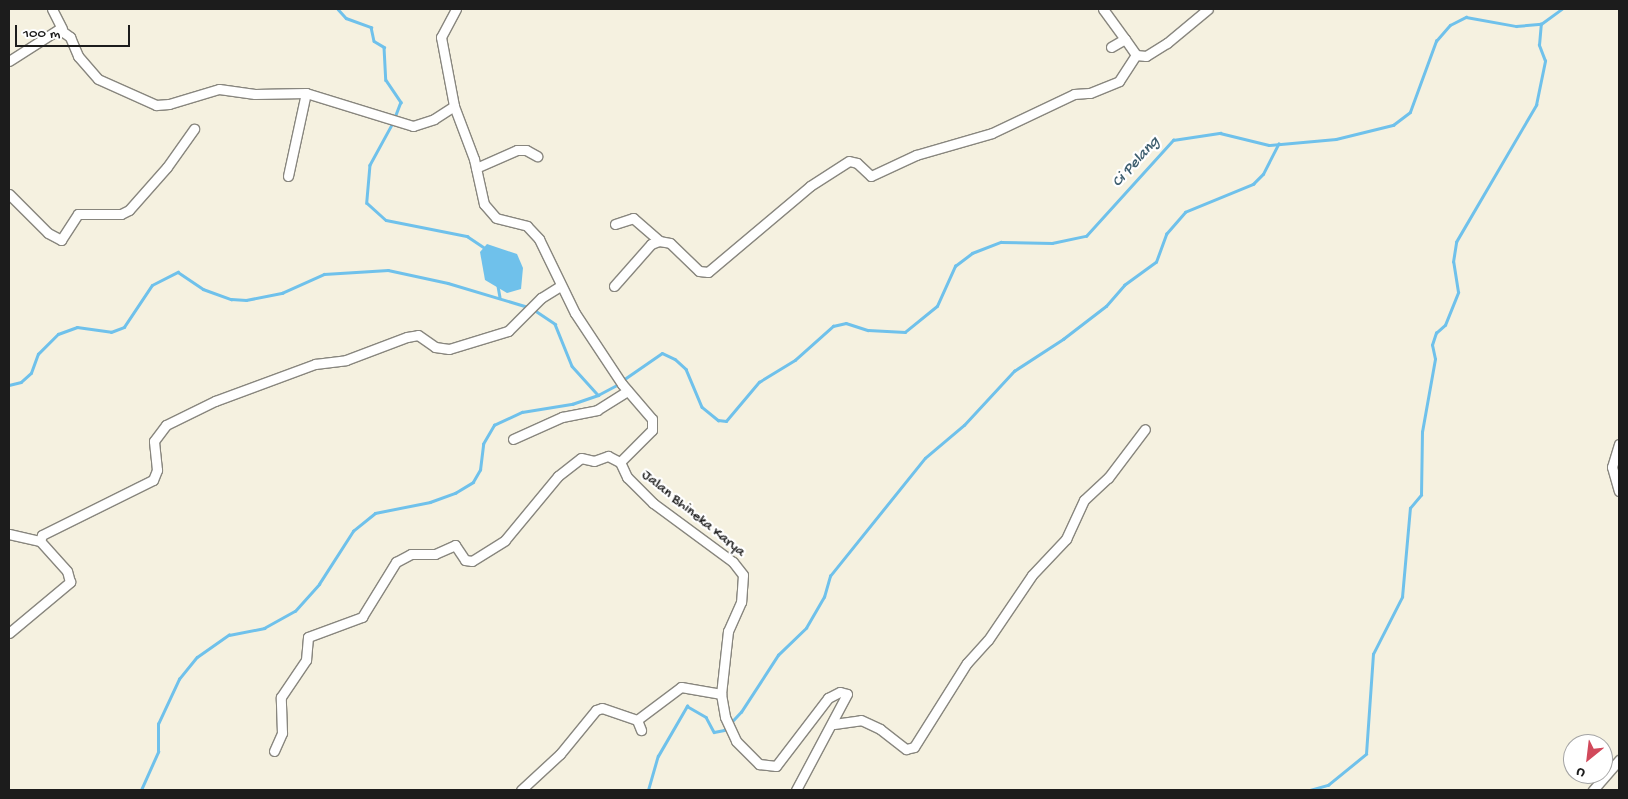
<!DOCTYPE html>
<html>
<head>
<meta charset="utf-8">
<style>
	body { margin:0 }
	#map { position:relative; width:1628px; height:799px; overflow:hidden; background:#f5f1e0; font-family:"Gochi Hand",sans-serif }
	div>[style] { position:absolute }
	[style*='--x'] { left:calc(var(--x)*1px); top:calc(var(--y)*1px); width:calc(var(--w)*1px); rotate:calc(var(--a)*1deg) }
	.water>* { inset:0; background:#6fc1eb }
	.stream>* { height:2.5px; margin:-1.25px; padding:0 1.25px; transform-origin:1.25px; border-radius:1.25px; background:#6fc1eb }
	.roads { filter:drop-shadow(1px 0 #88867e) drop-shadow(-1px 0 #88867e) drop-shadow(0 1px #88867e) drop-shadow(0 -1px #88867e) }
	.minor>* { height:9px; margin:-4.5px; padding:0 4.5px; transform-origin:4.5px; border-radius:4.5px; background:#fff }
	span { translate:-50% -50%; white-space:nowrap; text-align:center; line-height:1.15; -webkit-text-stroke:4.5px #fff; paint-order:stroke }
	.street-label { font-size:15px; color:#1c1c1c }
	.water-label { font-size:16px; color:#3d5e6f; font-style:italic }
	.frame { position:absolute; inset:0; border:10px solid #1c1c1c; pointer-events:none }
	.north { position:absolute; left:1563px; top:734px; width:50px; height:50px; box-sizing:border-box; background:#fff; border:1px solid #a4a4a4; border-radius:50%; rotate:209deg; font-size:14px; font-weight:700; line-height:20px; text-align:center; color:#1c1c1c }
	.north::after { content:''; display:block; margin:auto; width:18px; height:22px; background:#d1495b; clip-path:polygon(50% 0,100% 100%,50% 72%,0 100%) }
	.scale { position:absolute; left:15px; top:25px; width:115px; height:22px; box-sizing:border-box; border:2px solid #1c1c1c; border-top:0; padding-left:6px; font-size:15px; line-height:18px; white-space:nowrap; color:#1c1c1c; -webkit-text-stroke:4px #fff; paint-order:stroke }
</style>
</head>
<body>
<div id="map">
	<div class="water">
		<div style="clip-path:polygon(487px 244px,517px 254px,523px 268px,521px 289px,507px 293px,485px 280px,480px 252px)"></div>
	</div>
	<div class="stream">
		<div style="--x:338;--y:9;--w:12;--a:48"></div>
		<div style="--x:346;--y:18;--w:27;--a:20"></div>
		<div style="--x:371;--y:27;--w:14;--a:78"></div>
		<div style="--x:374;--y:41;--w:12;--a:31"></div>
		<div style="--x:384;--y:47;--w:33;--a:87"></div>
		<div style="--x:386;--y:80;--w:27;--a:56"></div>
		<div style="--x:401;--y:102;--w:17;--a:111"></div>
		<div style="--x:393;--y:123;--w:48;--a:118.7"></div>
		<div style="--x:370;--y:165;--w:38;--a:95"></div>
		<div style="--x:367;--y:203;--w:25;--a:42"></div>
		<div style="--x:386;--y:220;--w:83;--a:11.2"></div>
		<div style="--x:467;--y:236;--w:22;--a:34"></div>
		<div style="--x:498;--y:286;--w:11;--a:80"></div>
		<div style="--x:533;--y:309;--w:27;--a:34"></div>
		<div style="--x:555;--y:324;--w:45;--a:68"></div>
		<div style="--x:572;--y:366;--w:39;--a:48"></div>
		<div style="--x:598;--y:395;--w:24;--a:-28"></div>
		<div style="--x:623;--y:380;--w:47;--a:-34.7"></div>
		<div style="--x:662;--y:353;--w:14;--a:25"></div>
		<div style="--x:675;--y:359;--w:15;--a:42"></div>
		<div style="--x:686;--y:369;--w:41;--a:67.2"></div>
		<div style="--x:702;--y:407;--w:21;--a:39"></div>
		<div style="--x:718;--y:420;--w:8;--a:7"></div>
		<div style="--x:726;--y:421;--w:51;--a:-49.8"></div>
		<div style="--x:759;--y:382;--w:42;--a:-31.4"></div>
		<div style="--x:795;--y:360;--w:51;--a:-41.8"></div>
		<div style="--x:833;--y:326;--w:13;--a:-13"></div>
		<div style="--x:846;--y:323;--w:23;--a:18"></div>
		<div style="--x:868;--y:330;--w:37;--a:3"></div>
		<div style="--x:905;--y:332;--w:41;--a:-39.1"></div>
		<div style="--x:937;--y:306;--w:44;--a:-65.8"></div>
		<div style="--x:955;--y:266;--w:21;--a:-37"></div>
		<div style="--x:972;--y:253;--w:31;--a:-21"></div>
		<div style="--x:1001;--y:242;--w:51;--a:1.1"></div>
		<div style="--x:1052;--y:243;--w:35;--a:-12"></div>
		<div style="--x:1086;--y:236;--w:130;--a:-47.8"></div>
		<div style="--x:1173;--y:140;--w:48;--a:-8.5"></div>
		<div style="--x:1220;--y:133;--w:50;--a:13.8"></div>
		<div style="--x:1269;--y:145;--w:67;--a:-5.1"></div>
		<div style="--x:1336;--y:139;--w:59;--a:-13.8"></div>
		<div style="--x:1393;--y:125;--w:21;--a:-37"></div>
		<div style="--x:1410;--y:112;--w:76;--a:-69.9"></div>
		<div style="--x:1436;--y:41;--w:21;--a:-49"></div>
		<div style="--x:1450;--y:25;--w:18;--a:-27"></div>
		<div style="--x:1466;--y:17;--w:51;--a:10.2"></div>
		<div style="--x:1516;--y:26;--w:25;--a:-5"></div>
		<div style="--x:1541;--y:24;--w:26;--a:-36"></div>
		<div style="--x:9;--y:385;--w:12;--a:-14"></div>
		<div style="--x:21;--y:382;--w:13;--a:-42"></div>
		<div style="--x:31;--y:373;--w:20;--a:-70"></div>
		<div style="--x:38;--y:354;--w:28;--a:-45"></div>
		<div style="--x:58;--y:334;--w:20;--a:-20"></div>
		<div style="--x:77;--y:327;--w:34;--a:8"></div>
		<div style="--x:111;--y:332;--w:14;--a:-21"></div>
		<div style="--x:124;--y:327;--w:50;--a:-56.3"></div>
		<div style="--x:152;--y:285;--w:29;--a:-27"></div>
		<div style="--x:178;--y:272;--w:30;--a:34"></div>
		<div style="--x:203;--y:289;--w:30;--a:20"></div>
		<div style="--x:231;--y:299;--w:15;--a:4"></div>
		<div style="--x:246;--y:300;--w:37;--a:-11"></div>
		<div style="--x:282;--y:293;--w:46;--a:-24.3"></div>
		<div style="--x:324;--y:274;--w:64;--a:-3.6"></div>
		<div style="--x:388;--y:270;--w:61;--a:12.2"></div>
		<div style="--x:448;--y:283;--w:84;--a:16.7"></div>
		<div style="--x:141;--y:790;--w:42;--a:-65.9"></div>
		<div style="--x:158;--y:752;--w:28;--a:-90"></div>
		<div style="--x:158;--y:724;--w:50;--a:-65"></div>
		<div style="--x:179;--y:679;--w:28;--a:-51"></div>
		<div style="--x:197;--y:657;--w:39;--a:-35"></div>
		<div style="--x:229;--y:635;--w:36;--a:-11"></div>
		<div style="--x:264;--y:628;--w:35;--a:-29"></div>
		<div style="--x:295;--y:611;--w:36;--a:-48"></div>
		<div style="--x:319;--y:584;--w:63;--a:-57.3"></div>
		<div style="--x:353;--y:531;--w:28;--a:-39"></div>
		<div style="--x:375;--y:513;--w:56;--a:-11.3"></div>
		<div style="--x:430;--y:502;--w:27;--a:-20"></div>
		<div style="--x:455;--y:493;--w:21;--a:-31"></div>
		<div style="--x:473;--y:482;--w:14;--a:-60"></div>
		<div style="--x:480;--y:470;--w:26;--a:-83"></div>
		<div style="--x:483;--y:444;--w:22;--a:-60"></div>
		<div style="--x:494;--y:425;--w:31;--a:-25"></div>
		<div style="--x:522;--y:412;--w:51;--a:-9.1"></div>
		<div style="--x:572;--y:404;--w:28;--a:-19"></div>
		<div style="--x:648;--y:790;--w:35;--a:-74"></div>
		<div style="--x:658;--y:756;--w:58;--a:-59.9"></div>
		<div style="--x:687;--y:706;--w:22;--a:30"></div>
		<div style="--x:706;--y:717;--w:17;--a:62"></div>
		<div style="--x:714;--y:732;--w:10;--a:-11"></div>
		<div style="--x:724;--y:730;--w:25;--a:-47"></div>
		<div style="--x:741;--y:712;--w:68;--a:-57"></div>
		<div style="--x:778;--y:655;--w:39;--a:-44"></div>
		<div style="--x:806;--y:628;--w:36;--a:-60"></div>
		<div style="--x:824;--y:597;--w:22;--a:-74"></div>
		<div style="--x:830;--y:576;--w:151;--a:-51.2"></div>
		<div style="--x:925;--y:458;--w:51;--a:-40.2"></div>
		<div style="--x:964;--y:425;--w:74;--a:-47.2"></div>
		<div style="--x:1014;--y:371;--w:59;--a:-33.1"></div>
		<div style="--x:1063;--y:339;--w:54;--a:-37.5"></div>
		<div style="--x:1106;--y:306;--w:28;--a:-49"></div>
		<div style="--x:1124;--y:285;--w:39;--a:-36"></div>
		<div style="--x:1156;--y:262;--w:30;--a:-70"></div>
		<div style="--x:1166;--y:234;--w:29;--a:-49"></div>
		<div style="--x:1185;--y:212;--w:74;--a:-22.4"></div>
		<div style="--x:1253;--y:184;--w:14;--a:-45"></div>
		<div style="--x:1263;--y:174;--w:34;--a:-63"></div>
		<div style="--x:1310;--y:790;--w:19;--a:-16"></div>
		<div style="--x:1328;--y:785;--w:49;--a:-39.2"></div>
		<div style="--x:1366;--y:754;--w:100;--a:-86"></div>
		<div style="--x:1373;--y:654;--w:64;--a:-63"></div>
		<div style="--x:1402;--y:597;--w:89;--a:-84.9"></div>
		<div style="--x:1410;--y:508;--w:17;--a:-50"></div>
		<div style="--x:1421;--y:495;--w:63;--a:-89.1"></div>
		<div style="--x:1422;--y:432;--w:74;--a:-79.9"></div>
		<div style="--x:1435;--y:359;--w:14;--a:-102"></div>
		<div style="--x:1432;--y:345;--w:13;--a:-72"></div>
		<div style="--x:1436;--y:333;--w:12;--a:-42"></div>
		<div style="--x:1445;--y:325;--w:35;--a:-68"></div>
		<div style="--x:1458;--y:292;--w:30;--a:-99"></div>
		<div style="--x:1453;--y:262;--w:20;--a:-81"></div>
		<div style="--x:1456;--y:242;--w:159;--a:-59.7"></div>
		<div style="--x:1536;--y:105;--w:45;--a:-78.4"></div>
		<div style="--x:1545;--y:61;--w:17;--a:-111"></div>
		<div style="--x:1539;--y:45;--w:21;--a:-85"></div>
	</div>
	<div class="roads">
		<div class="minor">
			<div style="--x:52;--y:9;--w:22;--a:63"></div>
			<div style="--x:456;--y:9;--w:32;--a:118"></div>
			<div style="--x:441;--y:37;--w:70;--a:79.3"></div>
			<div style="--x:454;--y:106;--w:57;--a:69.3"></div>
			<div style="--x:474;--y:159;--w:46;--a:77.5"></div>
			<div style="--x:484;--y:204;--w:18;--a:49"></div>
			<div style="--x:496;--y:218;--w:32;--a:14"></div>
			<div style="--x:527;--y:226;--w:18;--a:47"></div>
			<div style="--x:539;--y:239;--w:82;--a:64.1"></div>
			<div style="--x:575;--y:313;--w:85;--a:56.5"></div>
			<div style="--x:622;--y:384;--w:46;--a:49.4"></div>
			<div style="--x:652;--y:419;--w:11;--a:90"></div>
			<div style="--x:652;--y:430;--w:45;--a:135"></div>
			<div style="--x:620;--y:462;--w:17;--a:65"></div>
			<div style="--x:627;--y:477;--w:37;--a:45"></div>
			<div style="--x:653;--y:503;--w:99;--a:36.4"></div>
			<div style="--x:733;--y:562;--w:16;--a:52"></div>
			<div style="--x:743;--y:575;--w:27;--a:94"></div>
			<div style="--x:741;--y:602;--w:32;--a:114"></div>
			<div style="--x:728;--y:631;--w:63;--a:96.3"></div>
			<div style="--x:721;--y:694;--w:23;--a:80"></div>
			<div style="--x:725;--y:717;--w:26;--a:65"></div>
			<div style="--x:736;--y:741;--w:33;--a:45"></div>
			<div style="--x:759;--y:764;--w:17;--a:7"></div>
			<div style="--x:776;--y:766;--w:86;--a:-52.6"></div>
			<div style="--x:828;--y:698;--w:13;--a:-27"></div>
			<div style="--x:840;--y:692;--w:7;--a:16"></div>
			<div style="--x:847;--y:694;--w:109;--a:118"></div>
			<div style="--x:1103;--y:9;--w:37;--a:54"></div>
			<div style="--x:1111;--y:47;--w:16;--a:-30"></div>
			<div style="--x:1125;--y:39;--w:19;--a:55"></div>
			<div style="--x:9;--y:61;--w:59;--a:-32.6"></div>
			<div style="--x:59;--y:29;--w:14;--a:36"></div>
			<div style="--x:70;--y:37;--w:21;--a:67"></div>
			<div style="--x:78;--y:56;--w:30;--a:49"></div>
			<div style="--x:98;--y:79;--w:64;--a:24.1"></div>
			<div style="--x:156;--y:105;--w:13;--a:-4"></div>
			<div style="--x:169;--y:104;--w:52;--a:-16.7"></div>
			<div style="--x:219;--y:89;--w:36;--a:8"></div>
			<div style="--x:255;--y:94;--w:51;--a:-1.1"></div>
			<div style="--x:306;--y:93;--w:112;--a:17.1"></div>
			<div style="--x:413;--y:126;--w:22;--a:-18"></div>
			<div style="--x:434;--y:119;--w:24;--a:-33"></div>
			<div style="--x:476;--y:168;--w:45;--a:-23.7"></div>
			<div style="--x:517;--y:150;--w:9;--a:0"></div>
			<div style="--x:526;--y:150;--w:13;--a:29"></div>
			<div style="--x:288;--y:176;--w:85;--a:-77.8"></div>
			<div style="--x:9;--y:194;--w:55;--a:45"></div>
			<div style="--x:48;--y:233;--w:15;--a:28"></div>
			<div style="--x:61;--y:240;--w:31;--a:-57"></div>
			<div style="--x:78;--y:214;--w:43;--a:0"></div>
			<div style="--x:121;--y:214;--w:9;--a:-27"></div>
			<div style="--x:129;--y:210;--w:57;--a:-48.5"></div>
			<div style="--x:167;--y:167;--w:47;--a:-54.6"></div>
			<div style="--x:615;--y:224;--w:19;--a:-18"></div>
			<div style="--x:633;--y:218;--w:35;--a:41"></div>
			<div style="--x:614;--y:286;--w:56;--a:-48.6"></div>
			<div style="--x:651;--y:244;--w:9;--a:-21"></div>
			<div style="--x:659;--y:241;--w:11;--a:10"></div>
			<div style="--x:670;--y:243;--w:40;--a:44"></div>
			<div style="--x:699;--y:271;--w:9;--a:6"></div>
			<div style="--x:708;--y:272;--w:133;--a:-40.1"></div>
			<div style="--x:810;--y:186;--w:46;--a:-32.7"></div>
			<div style="--x:849;--y:161;--w:8;--a:14"></div>
			<div style="--x:857;--y:163;--w:19;--a:43"></div>
			<div style="--x:871;--y:176;--w:50;--a:-25"></div>
			<div style="--x:916;--y:155;--w:79;--a:-16.1"></div>
			<div style="--x:992;--y:133;--w:91;--a:-25.4"></div>
			<div style="--x:1074;--y:94;--w:16;--a:-4"></div>
			<div style="--x:1090;--y:93;--w:31;--a:-22"></div>
			<div style="--x:1119;--y:81;--w:31;--a:-57"></div>
			<div style="--x:1136;--y:55;--w:10;--a:6"></div>
			<div style="--x:1146;--y:56;--w:25;--a:-32"></div>
			<div style="--x:1167;--y:43;--w:53;--a:-39.7"></div>
			<div style="--x:513;--y:439;--w:54;--a:-24.2"></div>
			<div style="--x:562;--y:417;--w:36;--a:-11"></div>
			<div style="--x:597;--y:410;--w:36;--a:-32"></div>
			<div style="--x:1619;--y:444;--w:24;--a:107"></div>
			<div style="--x:1612;--y:467;--w:25;--a:74"></div>
			<div style="--x:9;--y:534;--w:32;--a:13"></div>
			<div style="--x:9;--y:633;--w:80;--a:-39.9"></div>
			<div style="--x:70;--y:582;--w:11;--a:-105"></div>
			<div style="--x:67;--y:571;--w:40;--a:-132"></div>
			<div style="--x:40;--y:541;--w:6;--a:-72"></div>
			<div style="--x:42;--y:535;--w:124;--a:-26.4"></div>
			<div style="--x:153;--y:480;--w:11;--a:-68"></div>
			<div style="--x:157;--y:470;--w:29;--a:-96"></div>
			<div style="--x:154;--y:441;--w:20;--a:-53"></div>
			<div style="--x:166;--y:425;--w:55;--a:-26.1"></div>
			<div style="--x:215;--y:401;--w:107;--a:-20.3"></div>
			<div style="--x:315;--y:364;--w:31;--a:-7"></div>
			<div style="--x:346;--y:360;--w:65;--a:-20.7"></div>
			<div style="--x:407;--y:337;--w:11;--a:-10"></div>
			<div style="--x:418;--y:335;--w:21;--a:35"></div>
			<div style="--x:435;--y:347;--w:14;--a:8"></div>
			<div style="--x:449;--y:349;--w:62;--a:-17"></div>
			<div style="--x:508;--y:331;--w:47;--a:-45"></div>
			<div style="--x:541;--y:298;--w:22;--a:-32"></div>
			<div style="--x:637;--y:720;--w:55;--a:-36.9"></div>
			<div style="--x:681;--y:687;--w:41;--a:9.9"></div>
			<div style="--x:834;--y:724;--w:27;--a:-8"></div>
			<div style="--x:861;--y:720;--w:21;--a:25"></div>
			<div style="--x:880;--y:729;--w:33;--a:38"></div>
			<div style="--x:906;--y:749;--w:8;--a:-14"></div>
			<div style="--x:914;--y:747;--w:99;--a:-57.8"></div>
			<div style="--x:967;--y:663;--w:31;--a:-48"></div>
			<div style="--x:988;--y:640;--w:78;--a:-55.9"></div>
			<div style="--x:1032;--y:575;--w:50;--a:-46.6"></div>
			<div style="--x:1066;--y:539;--w:43;--a:-65.2"></div>
			<div style="--x:1084;--y:500;--w:33;--a:-43"></div>
			<div style="--x:1108;--y:478;--w:61;--a:-52.9"></div>
			<div style="--x:274;--y:751;--w:20;--a:-66"></div>
			<div style="--x:282;--y:733;--w:36;--a:-92"></div>
			<div style="--x:281;--y:697;--w:45;--a:-56"></div>
			<div style="--x:306;--y:660;--w:23;--a:-85"></div>
			<div style="--x:308;--y:637;--w:58;--a:-20.3"></div>
			<div style="--x:362;--y:617;--w:65;--a:-58.3"></div>
			<div style="--x:396;--y:562;--w:17;--a:-28"></div>
			<div style="--x:411;--y:554;--w:24;--a:0"></div>
			<div style="--x:435;--y:554;--w:22;--a:-24"></div>
			<div style="--x:455;--y:545;--w:18;--a:56"></div>
			<div style="--x:465;--y:560;--w:7;--a:8"></div>
			<div style="--x:472;--y:561;--w:39;--a:-32"></div>
			<div style="--x:505;--y:540;--w:83;--a:-50.4"></div>
			<div style="--x:558;--y:476;--w:29;--a:-38"></div>
			<div style="--x:581;--y:458;--w:13;--a:13"></div>
			<div style="--x:594;--y:461;--w:15;--a:-20"></div>
			<div style="--x:608;--y:456;--w:13;--a:27"></div>
			<div style="--x:521;--y:790;--w:53;--a:-42.7"></div>
			<div style="--x:560;--y:754;--w:57;--a:-50.7"></div>
			<div style="--x:596;--y:710;--w:6;--a:-18"></div>
			<div style="--x:602;--y:708;--w:37;--a:19"></div>
			<div style="--x:637;--y:720;--w:11;--a:68"></div>
			<div style="--x:1593;--y:790;--w:40;--a:-49"></div>
		</div>
	</div>
	<div class="street-label">
		<span style="left:693px;top:514px;rotate:39deg">Jalan Bhineka Karya</span>
	</div>
	<div class="water-label">
		<span style="left:1137px;top:163px;rotate:-48deg">Ci Pelang</span>
	</div>
	<div class="frame"></div>
	<div class="north">U</div>
	<div class="scale">100 m</div>
</div>
</body>
</html>
